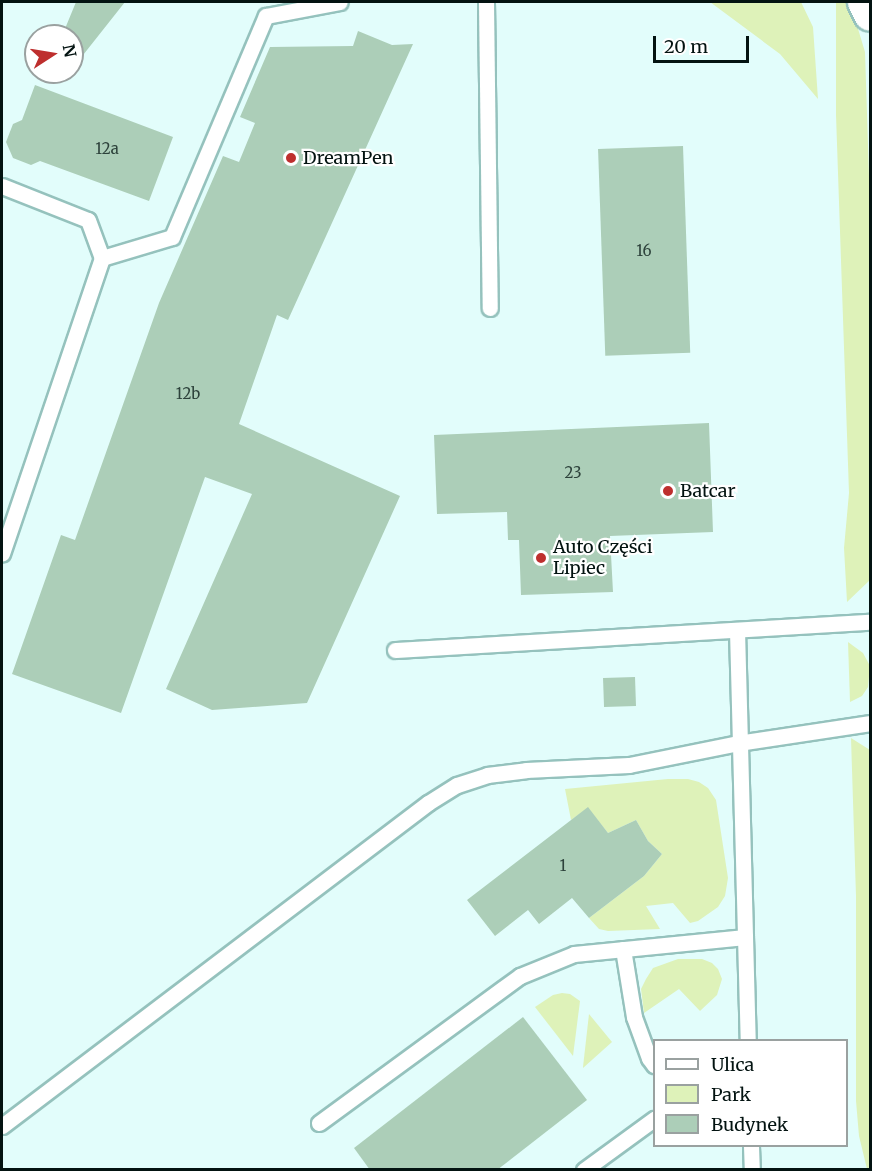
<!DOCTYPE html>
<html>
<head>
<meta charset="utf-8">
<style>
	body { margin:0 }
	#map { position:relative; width:872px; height:1171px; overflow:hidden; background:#e2fdfb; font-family:Merriweather,serif }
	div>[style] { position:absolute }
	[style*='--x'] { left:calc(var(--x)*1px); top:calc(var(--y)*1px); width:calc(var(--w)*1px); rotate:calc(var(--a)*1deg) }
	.green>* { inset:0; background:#def2b9 }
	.building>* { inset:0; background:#acceb8; transform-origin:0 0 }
	.roads { filter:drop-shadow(2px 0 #95c2bd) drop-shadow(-2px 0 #95c2bd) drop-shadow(0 2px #95c2bd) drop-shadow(0 -2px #95c2bd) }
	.lane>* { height:15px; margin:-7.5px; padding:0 7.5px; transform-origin:7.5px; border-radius:7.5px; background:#fff }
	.secondary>* { height:33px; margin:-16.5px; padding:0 16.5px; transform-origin:16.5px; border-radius:16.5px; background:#fff }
	.dots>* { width:16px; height:16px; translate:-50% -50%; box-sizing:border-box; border:3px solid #fff; border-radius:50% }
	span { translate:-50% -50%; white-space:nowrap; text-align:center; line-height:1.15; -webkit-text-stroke:4.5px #fff; paint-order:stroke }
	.number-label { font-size:15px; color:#2d423b }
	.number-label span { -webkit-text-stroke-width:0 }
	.poi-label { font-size:18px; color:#031311 }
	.left { translate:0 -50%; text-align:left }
	.frame { position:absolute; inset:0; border:3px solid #031311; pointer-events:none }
	.legend { position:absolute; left:653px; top:1039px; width:195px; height:108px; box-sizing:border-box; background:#fff; border:2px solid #9aa1a0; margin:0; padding:8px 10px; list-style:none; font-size:18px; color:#031311 }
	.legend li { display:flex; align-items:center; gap:12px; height:30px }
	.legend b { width:30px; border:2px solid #9aa1a0 }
	.north { position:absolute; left:24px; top:24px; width:60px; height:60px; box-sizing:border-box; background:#fff; border:2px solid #9aa1a0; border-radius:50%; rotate:78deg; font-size:16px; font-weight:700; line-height:24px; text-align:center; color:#031311 }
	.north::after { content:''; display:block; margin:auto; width:21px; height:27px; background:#be2f2e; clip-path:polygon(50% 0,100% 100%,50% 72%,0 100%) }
	.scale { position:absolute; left:653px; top:36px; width:96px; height:27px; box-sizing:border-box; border:3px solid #031311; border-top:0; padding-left:8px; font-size:18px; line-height:21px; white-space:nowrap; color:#031311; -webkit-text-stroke:4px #fff; paint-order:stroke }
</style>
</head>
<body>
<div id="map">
	<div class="green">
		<div style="clip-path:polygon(710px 2px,801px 2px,813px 27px,818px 99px,780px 54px)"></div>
		<div style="clip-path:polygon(836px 2px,850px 2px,865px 52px,870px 207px,870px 580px,847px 602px,844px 548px,849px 493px,836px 115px)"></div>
		<div style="clip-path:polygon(848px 642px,863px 653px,870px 666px,868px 687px,862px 696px,850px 702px)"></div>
		<div style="clip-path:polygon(851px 738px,870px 750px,870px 1170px,867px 1169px,859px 1136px,856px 1101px,856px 896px)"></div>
		<div style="clip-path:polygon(668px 779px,688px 779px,699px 782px,708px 788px,716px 800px,728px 878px,725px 896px,718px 907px,698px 921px,690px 923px,673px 903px,646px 906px,660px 929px,608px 931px,599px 929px,589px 918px,644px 876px,662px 854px,648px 841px,636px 820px,608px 833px,588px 808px,571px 820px,565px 789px)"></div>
		<div style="clip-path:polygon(678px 959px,702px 959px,712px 963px,718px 969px,722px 979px,717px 995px,700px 1011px,679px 989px,644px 1013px,641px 989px,646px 979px,653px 968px)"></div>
		<div style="clip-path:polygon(562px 993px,570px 994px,580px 1001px,573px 1056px,535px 1007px,553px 995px)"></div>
		<div style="clip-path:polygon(589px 1014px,612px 1042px,583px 1068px,583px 1067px)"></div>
	</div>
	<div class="building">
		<div style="clip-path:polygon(76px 2px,125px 2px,72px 69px,72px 36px,62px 36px)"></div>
		<div style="clip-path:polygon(358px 31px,392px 45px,413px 44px,288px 320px,277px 315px,239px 424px,400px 496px,307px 703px,212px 710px,166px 689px,252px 494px,205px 477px,121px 713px,12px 674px,61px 535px,75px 540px,159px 303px,223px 156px,239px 162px,255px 123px,240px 117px,270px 47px,353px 46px)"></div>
		<div style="clip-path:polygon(35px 85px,173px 137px,149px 201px,40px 161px,31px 165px,13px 158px,6px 142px,13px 124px,22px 120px)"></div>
		<div style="left:683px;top:146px;width:207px;height:85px;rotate:88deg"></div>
		<div style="clip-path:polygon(709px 423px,713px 532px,610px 536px,613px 592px,521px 595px,519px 540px,508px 540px,507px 512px,437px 514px,434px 435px)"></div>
		<div style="left:635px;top:677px;width:29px;height:32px;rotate:88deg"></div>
		<div style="clip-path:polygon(588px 807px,608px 833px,636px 820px,648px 841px,662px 854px,644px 876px,589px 918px,572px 898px,539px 924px,528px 910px,495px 936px,467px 900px)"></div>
		<div style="clip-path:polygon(523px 1017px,587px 1100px,497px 1170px,370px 1170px,354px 1148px)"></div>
	</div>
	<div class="roads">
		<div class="lane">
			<div style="--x:486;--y:2;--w:306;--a:89.3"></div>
			<div style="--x:2;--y:186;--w:92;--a:21.6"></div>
			<div style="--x:88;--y:220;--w:40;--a:69.8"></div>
			<div style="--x:102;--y:258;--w:312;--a:108.7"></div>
			<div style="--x:102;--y:258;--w:73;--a:-16.7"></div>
			<div style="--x:172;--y:237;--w:240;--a:-67"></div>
			<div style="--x:266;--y:16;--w:75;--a:-10.7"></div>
			<div style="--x:737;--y:630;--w:410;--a:88.5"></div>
			<div style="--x:395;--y:650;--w:476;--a:-3.4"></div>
			<div style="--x:623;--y:949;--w:69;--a:80.8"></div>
			<div style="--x:634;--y:1017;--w:44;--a:69.9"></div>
			<div style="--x:649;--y:1058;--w:9;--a:54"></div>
			<div style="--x:319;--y:1123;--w:249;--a:-36.2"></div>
			<div style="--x:520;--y:976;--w:58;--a:-22.2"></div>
			<div style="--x:574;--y:954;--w:172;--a:-5.7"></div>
			<div style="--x:2;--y:1126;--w:535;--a:-37.17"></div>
			<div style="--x:428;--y:803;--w:34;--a:-32"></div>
			<div style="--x:457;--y:785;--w:32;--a:-18"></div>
			<div style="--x:487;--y:775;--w:39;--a:-7"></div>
			<div style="--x:526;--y:770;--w:103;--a:-2.8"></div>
			<div style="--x:629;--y:765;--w:111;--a:-11.4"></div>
			<div style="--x:738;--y:743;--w:134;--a:-8.6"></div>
			<div style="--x:751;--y:1146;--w:24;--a:88"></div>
			<div style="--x:584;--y:1170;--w:87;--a:-36.1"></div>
		</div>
		<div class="secondary">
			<div style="--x:864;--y:2;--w:13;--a:63"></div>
		</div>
	</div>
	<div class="dots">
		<div style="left:291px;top:158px;background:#be2f2e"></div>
		<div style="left:668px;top:491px;background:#be2f2e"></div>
		<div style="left:541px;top:558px;background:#be2f2e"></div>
	</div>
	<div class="number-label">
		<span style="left:107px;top:149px">12a</span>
		<span style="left:644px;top:251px">16</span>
		<span style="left:188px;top:394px">12b</span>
		<span style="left:573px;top:473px">23</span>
		<span style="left:563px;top:866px">1</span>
	</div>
	<div class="poi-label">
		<span class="left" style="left:303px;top:158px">DreamPen</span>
		<span class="left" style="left:680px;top:491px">Batcar</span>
		<span class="left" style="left:553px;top:558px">Auto Części<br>Lipiec</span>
	</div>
	<div class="frame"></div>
	<ul class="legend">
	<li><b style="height:8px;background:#fff"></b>Ulica</li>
	<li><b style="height:16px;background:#def2b9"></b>Park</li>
	<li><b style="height:16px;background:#acceb8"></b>Budynek</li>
	</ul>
	<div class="north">N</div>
	<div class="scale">20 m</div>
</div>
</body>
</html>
